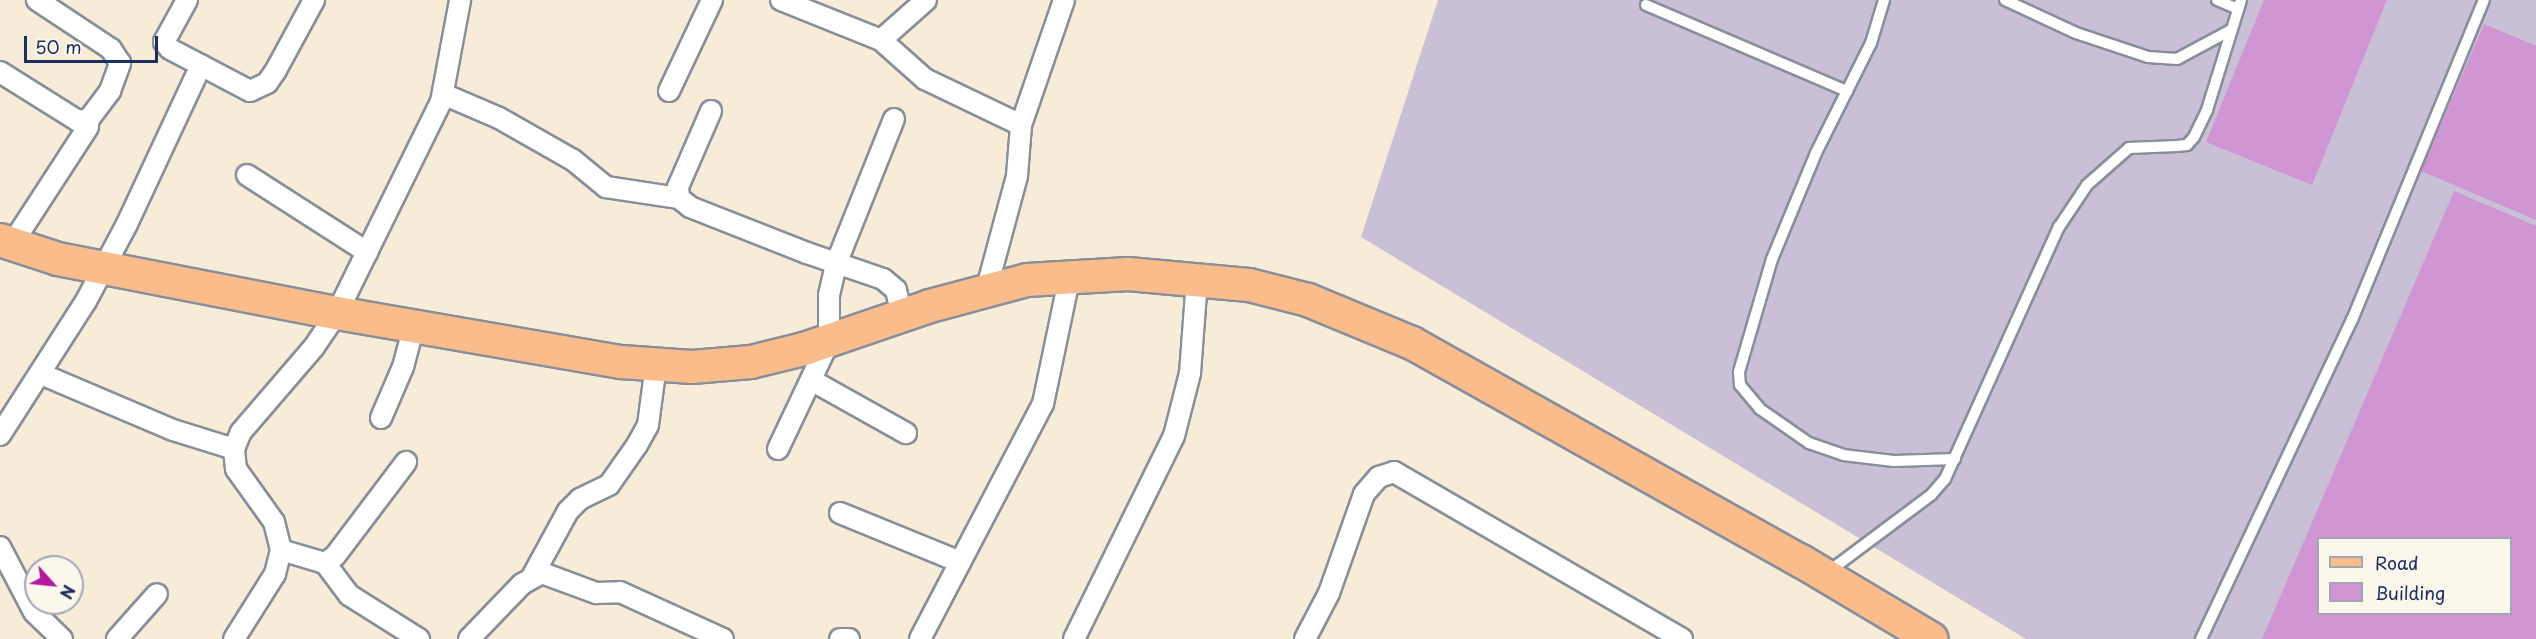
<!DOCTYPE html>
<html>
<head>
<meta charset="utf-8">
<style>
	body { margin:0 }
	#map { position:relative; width:2536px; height:639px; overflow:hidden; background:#f6ecd7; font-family:"Playpen Sans",sans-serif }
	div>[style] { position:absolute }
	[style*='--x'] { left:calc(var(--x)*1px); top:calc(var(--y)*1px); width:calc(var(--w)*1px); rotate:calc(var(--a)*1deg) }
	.industrial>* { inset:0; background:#c9bfd7 }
	.building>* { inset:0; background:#d096d3 }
	.roads { filter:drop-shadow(2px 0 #888e9a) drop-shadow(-2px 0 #888e9a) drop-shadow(0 2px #888e9a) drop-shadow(0 -2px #888e9a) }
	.lane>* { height:10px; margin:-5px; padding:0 5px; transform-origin:5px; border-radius:5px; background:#fff }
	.street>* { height:20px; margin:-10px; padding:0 10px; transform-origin:10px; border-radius:10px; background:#fff }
	.primary>* { height:32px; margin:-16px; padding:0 16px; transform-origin:16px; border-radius:16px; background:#fabc8b }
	span { translate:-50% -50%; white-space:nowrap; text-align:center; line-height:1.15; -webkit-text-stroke:4.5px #fbf7ec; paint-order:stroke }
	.legend { position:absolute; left:2317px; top:537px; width:195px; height:78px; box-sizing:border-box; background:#fbf7ec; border:2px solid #a1a7b3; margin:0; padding:8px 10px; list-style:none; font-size:18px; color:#1b2f5e }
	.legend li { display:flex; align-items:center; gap:12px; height:30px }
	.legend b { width:30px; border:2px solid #a1a7b3 }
	.north { position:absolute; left:24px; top:555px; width:60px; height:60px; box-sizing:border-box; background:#fbf7ec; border:2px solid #a1a7b3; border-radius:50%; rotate:117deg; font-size:16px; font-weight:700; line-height:24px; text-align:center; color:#1b2f5e }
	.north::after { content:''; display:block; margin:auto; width:21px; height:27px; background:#b5179e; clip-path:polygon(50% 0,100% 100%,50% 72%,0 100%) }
	.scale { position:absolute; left:24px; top:36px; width:134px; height:27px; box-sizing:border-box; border:3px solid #1b2f5e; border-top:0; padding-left:8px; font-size:18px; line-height:21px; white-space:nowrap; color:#1b2f5e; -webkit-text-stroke:4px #fbf7ec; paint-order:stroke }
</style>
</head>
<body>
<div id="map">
	<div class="industrial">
		<div style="clip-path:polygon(evenodd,1438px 0,2536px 0,2536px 639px,2026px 639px,1361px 237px,1438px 0,2318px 538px,2510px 538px,2510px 614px,2318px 614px,2318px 538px)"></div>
	</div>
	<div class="building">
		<div style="clip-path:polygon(2264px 0,2387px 0,2312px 185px,2206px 142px)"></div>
		<div style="clip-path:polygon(2484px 24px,2536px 46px,2536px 220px,2421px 171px)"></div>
		<div style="clip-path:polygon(evenodd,2454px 191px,2536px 226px,2536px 639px,2262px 639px,2454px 191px,2318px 538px,2510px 538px,2510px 614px,2318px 614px,2318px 538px)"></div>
	</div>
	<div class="roads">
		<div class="lane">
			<div style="--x:1884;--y:0;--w:45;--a:106.8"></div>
			<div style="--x:1871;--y:43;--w:123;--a:116.6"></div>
			<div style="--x:1816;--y:153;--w:115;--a:112.5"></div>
			<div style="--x:1772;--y:259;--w:118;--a:106.3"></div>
			<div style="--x:1739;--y:372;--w:13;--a:86"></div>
			<div style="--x:1740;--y:385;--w:31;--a:50"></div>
			<div style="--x:1760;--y:409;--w:60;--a:34.8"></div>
			<div style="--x:1809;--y:443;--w:36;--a:19"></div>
			<div style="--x:1843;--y:455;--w:51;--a:6.7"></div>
			<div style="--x:1894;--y:461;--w:61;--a:-1.9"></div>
			<div style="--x:2005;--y:0;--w:78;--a:24.9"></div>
			<div style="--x:2076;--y:33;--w:76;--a:18.4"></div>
			<div style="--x:2148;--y:57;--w:29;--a:4"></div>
			<div style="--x:2177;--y:59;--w:61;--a:-28.2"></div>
			<div style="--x:2217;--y:0;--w:23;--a:23"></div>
			<div style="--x:1646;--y:5;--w:219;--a:23.2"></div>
			<div style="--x:1828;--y:572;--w:129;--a:-36.8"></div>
			<div style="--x:1931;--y:495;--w:21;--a:-49"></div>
			<div style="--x:1945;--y:479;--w:277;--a:-65.7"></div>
			<div style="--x:2059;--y:227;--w:50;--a:-56.3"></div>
			<div style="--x:2087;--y:185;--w:56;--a:-41.4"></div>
			<div style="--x:2129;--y:148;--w:48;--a:-2.4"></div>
			<div style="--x:2177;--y:146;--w:10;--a:-6"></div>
			<div style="--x:2187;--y:145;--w:11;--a:-49"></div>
			<div style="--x:2194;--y:137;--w:30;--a:-64"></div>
			<div style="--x:2207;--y:110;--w:115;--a:-72.8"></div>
			<div style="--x:2201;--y:639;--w:353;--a:-64.7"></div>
			<div style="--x:2352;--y:320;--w:346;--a:-67.6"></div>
		</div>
		<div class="street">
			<div style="--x:187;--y:0;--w:48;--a:118.7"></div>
			<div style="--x:164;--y:42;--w:9;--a:49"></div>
			<div style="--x:170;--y:49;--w:90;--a:27.7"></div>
			<div style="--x:250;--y:91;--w:19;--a:-25"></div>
			<div style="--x:267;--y:83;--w:16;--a:-55"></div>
			<div style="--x:276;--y:70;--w:80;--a:-61.5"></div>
			<div style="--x:781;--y:0;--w:108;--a:21.8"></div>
			<div style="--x:881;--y:40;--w:59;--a:41.6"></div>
			<div style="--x:925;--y:79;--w:106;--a:25.6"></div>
			<div style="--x:881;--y:40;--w:60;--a:-41.6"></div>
			<div style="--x:0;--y:72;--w:92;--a:32.1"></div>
			<div style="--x:78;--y:121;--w:11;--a:-10"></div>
			<div style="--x:89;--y:119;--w:35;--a:-53"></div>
			<div style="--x:110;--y:91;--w:30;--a:-70"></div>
			<div style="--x:120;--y:63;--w:17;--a:-123"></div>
			<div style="--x:111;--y:49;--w:89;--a:-146.5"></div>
			<div style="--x:669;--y:91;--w:101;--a:-64.7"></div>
			<div style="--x:443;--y:94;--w:61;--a:23.2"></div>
			<div style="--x:499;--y:118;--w:85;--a:29.6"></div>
			<div style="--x:573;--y:160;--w:43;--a:39.3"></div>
			<div style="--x:606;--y:187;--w:74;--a:8.6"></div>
			<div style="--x:711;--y:111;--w:83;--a:113.5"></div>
			<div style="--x:678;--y:187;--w:11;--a:85"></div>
			<div style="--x:679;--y:198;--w:14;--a:39"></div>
			<div style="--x:690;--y:207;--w:126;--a:21.5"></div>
			<div style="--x:807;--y:253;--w:80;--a:18.9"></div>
			<div style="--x:883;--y:279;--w:17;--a:40"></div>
			<div style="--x:896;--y:290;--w:27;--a:77"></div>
			<div style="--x:247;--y:175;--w:143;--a:32.7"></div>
			<div style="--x:12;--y:244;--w:140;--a:-57"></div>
			<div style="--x:986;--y:291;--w:119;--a:-74.9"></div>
			<div style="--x:1017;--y:176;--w:51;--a:-85.5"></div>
			<div style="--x:1021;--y:125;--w:132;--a:-71"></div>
			<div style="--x:41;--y:374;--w:143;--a:23"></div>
			<div style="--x:173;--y:430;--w:64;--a:17.3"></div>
			<div style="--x:811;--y:380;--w:109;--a:29.2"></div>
			<div style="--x:381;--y:418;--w:56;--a:-66.7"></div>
			<div style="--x:403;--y:367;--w:42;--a:-75"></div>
			<div style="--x:0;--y:435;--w:159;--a:-57.3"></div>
			<div style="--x:86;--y:301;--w:87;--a:-62"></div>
			<div style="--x:127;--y:224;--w:175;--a:-65"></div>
			<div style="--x:778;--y:449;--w:119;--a:-64.7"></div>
			<div style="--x:829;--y:341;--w:46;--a:-90"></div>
			<div style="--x:829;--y:295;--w:32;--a:-77"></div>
			<div style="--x:836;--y:264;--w:156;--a:-68.2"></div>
			<div style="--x:840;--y:513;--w:130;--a:22.2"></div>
			<div style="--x:0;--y:547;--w:73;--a:62.4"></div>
			<div style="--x:34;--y:612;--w:39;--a:44"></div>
			<div style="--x:281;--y:550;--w:46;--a:16.5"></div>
			<div style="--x:325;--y:563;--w:12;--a:-35"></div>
			<div style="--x:335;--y:556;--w:118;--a:-52.9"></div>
			<div style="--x:325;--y:563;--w:40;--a:53"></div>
			<div style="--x:349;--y:595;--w:83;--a:32.2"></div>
			<div style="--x:532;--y:577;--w:75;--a:-61.4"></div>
			<div style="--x:568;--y:511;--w:17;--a:-45"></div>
			<div style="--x:580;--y:499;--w:32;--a:-26"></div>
			<div style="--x:609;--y:485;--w:49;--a:-55"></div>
			<div style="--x:637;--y:445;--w:23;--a:-61"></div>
			<div style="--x:648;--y:425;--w:61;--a:-82.4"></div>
			<div style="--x:117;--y:639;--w:60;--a:-48.4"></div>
			<div style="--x:234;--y:639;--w:77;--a:-57.8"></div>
			<div style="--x:275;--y:574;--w:25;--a:-76"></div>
			<div style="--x:281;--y:550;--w:29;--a:-104"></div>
			<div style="--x:274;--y:522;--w:65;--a:-125.6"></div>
			<div style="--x:236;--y:469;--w:20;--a:-96"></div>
			<div style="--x:234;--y:449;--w:18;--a:-68"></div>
			<div style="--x:241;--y:432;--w:112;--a:-49.3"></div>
			<div style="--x:314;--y:347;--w:41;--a:-55.9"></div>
			<div style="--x:337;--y:313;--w:235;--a:-63.8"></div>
			<div style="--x:441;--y:102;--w:104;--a:-79.4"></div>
			<div style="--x:469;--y:639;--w:76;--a:-46.1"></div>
			<div style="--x:522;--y:584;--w:23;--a:-29"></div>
			<div style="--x:542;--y:573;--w:58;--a:20.3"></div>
			<div style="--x:596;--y:593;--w:24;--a:-2"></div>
			<div style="--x:620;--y:592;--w:113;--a:24.5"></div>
			<div style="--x:840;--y:639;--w:9;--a:0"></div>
			<div style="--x:920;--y:639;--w:265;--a:-62.4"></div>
			<div style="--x:1043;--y:404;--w:132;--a:-78.2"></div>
			<div style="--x:1074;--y:639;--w:226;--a:-63.8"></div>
			<div style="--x:1174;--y:436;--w:65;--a:-75.7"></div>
			<div style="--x:1190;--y:373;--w:94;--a:-85.7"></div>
			<div style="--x:1305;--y:639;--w:52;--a:-62.4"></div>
			<div style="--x:1329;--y:593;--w:105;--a:-70.5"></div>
			<div style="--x:1364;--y:494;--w:23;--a:-49"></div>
			<div style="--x:1379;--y:477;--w:16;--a:-18"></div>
			<div style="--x:1394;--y:472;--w:333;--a:30.1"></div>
		</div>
		<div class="primary">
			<div style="--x:0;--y:240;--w:61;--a:18.1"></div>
			<div style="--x:58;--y:259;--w:284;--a:11"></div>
			<div style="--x:337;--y:313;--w:289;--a:9.8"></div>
			<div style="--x:622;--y:362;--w:70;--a:4.1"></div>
			<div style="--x:692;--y:367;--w:59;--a:-4.8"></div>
			<div style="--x:751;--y:362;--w:55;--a:-13.8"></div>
			<div style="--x:804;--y:349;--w:133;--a:-18.8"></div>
			<div style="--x:930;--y:306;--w:100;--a:-15"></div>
			<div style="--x:1027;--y:280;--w:101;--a:-3.4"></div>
			<div style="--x:1128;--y:274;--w:121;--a:5.2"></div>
			<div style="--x:1249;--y:285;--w:61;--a:14.3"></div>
			<div style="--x:1308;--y:300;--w:113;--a:22.5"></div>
			<div style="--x:1412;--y:343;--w:446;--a:29.3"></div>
			<div style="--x:1801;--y:561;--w:152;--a:30.8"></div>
		</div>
	</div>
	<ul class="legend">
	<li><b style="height:8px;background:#fabc8b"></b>Road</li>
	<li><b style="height:16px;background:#d096d3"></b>Building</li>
	</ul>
	<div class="north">N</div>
	<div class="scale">50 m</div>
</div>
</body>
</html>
